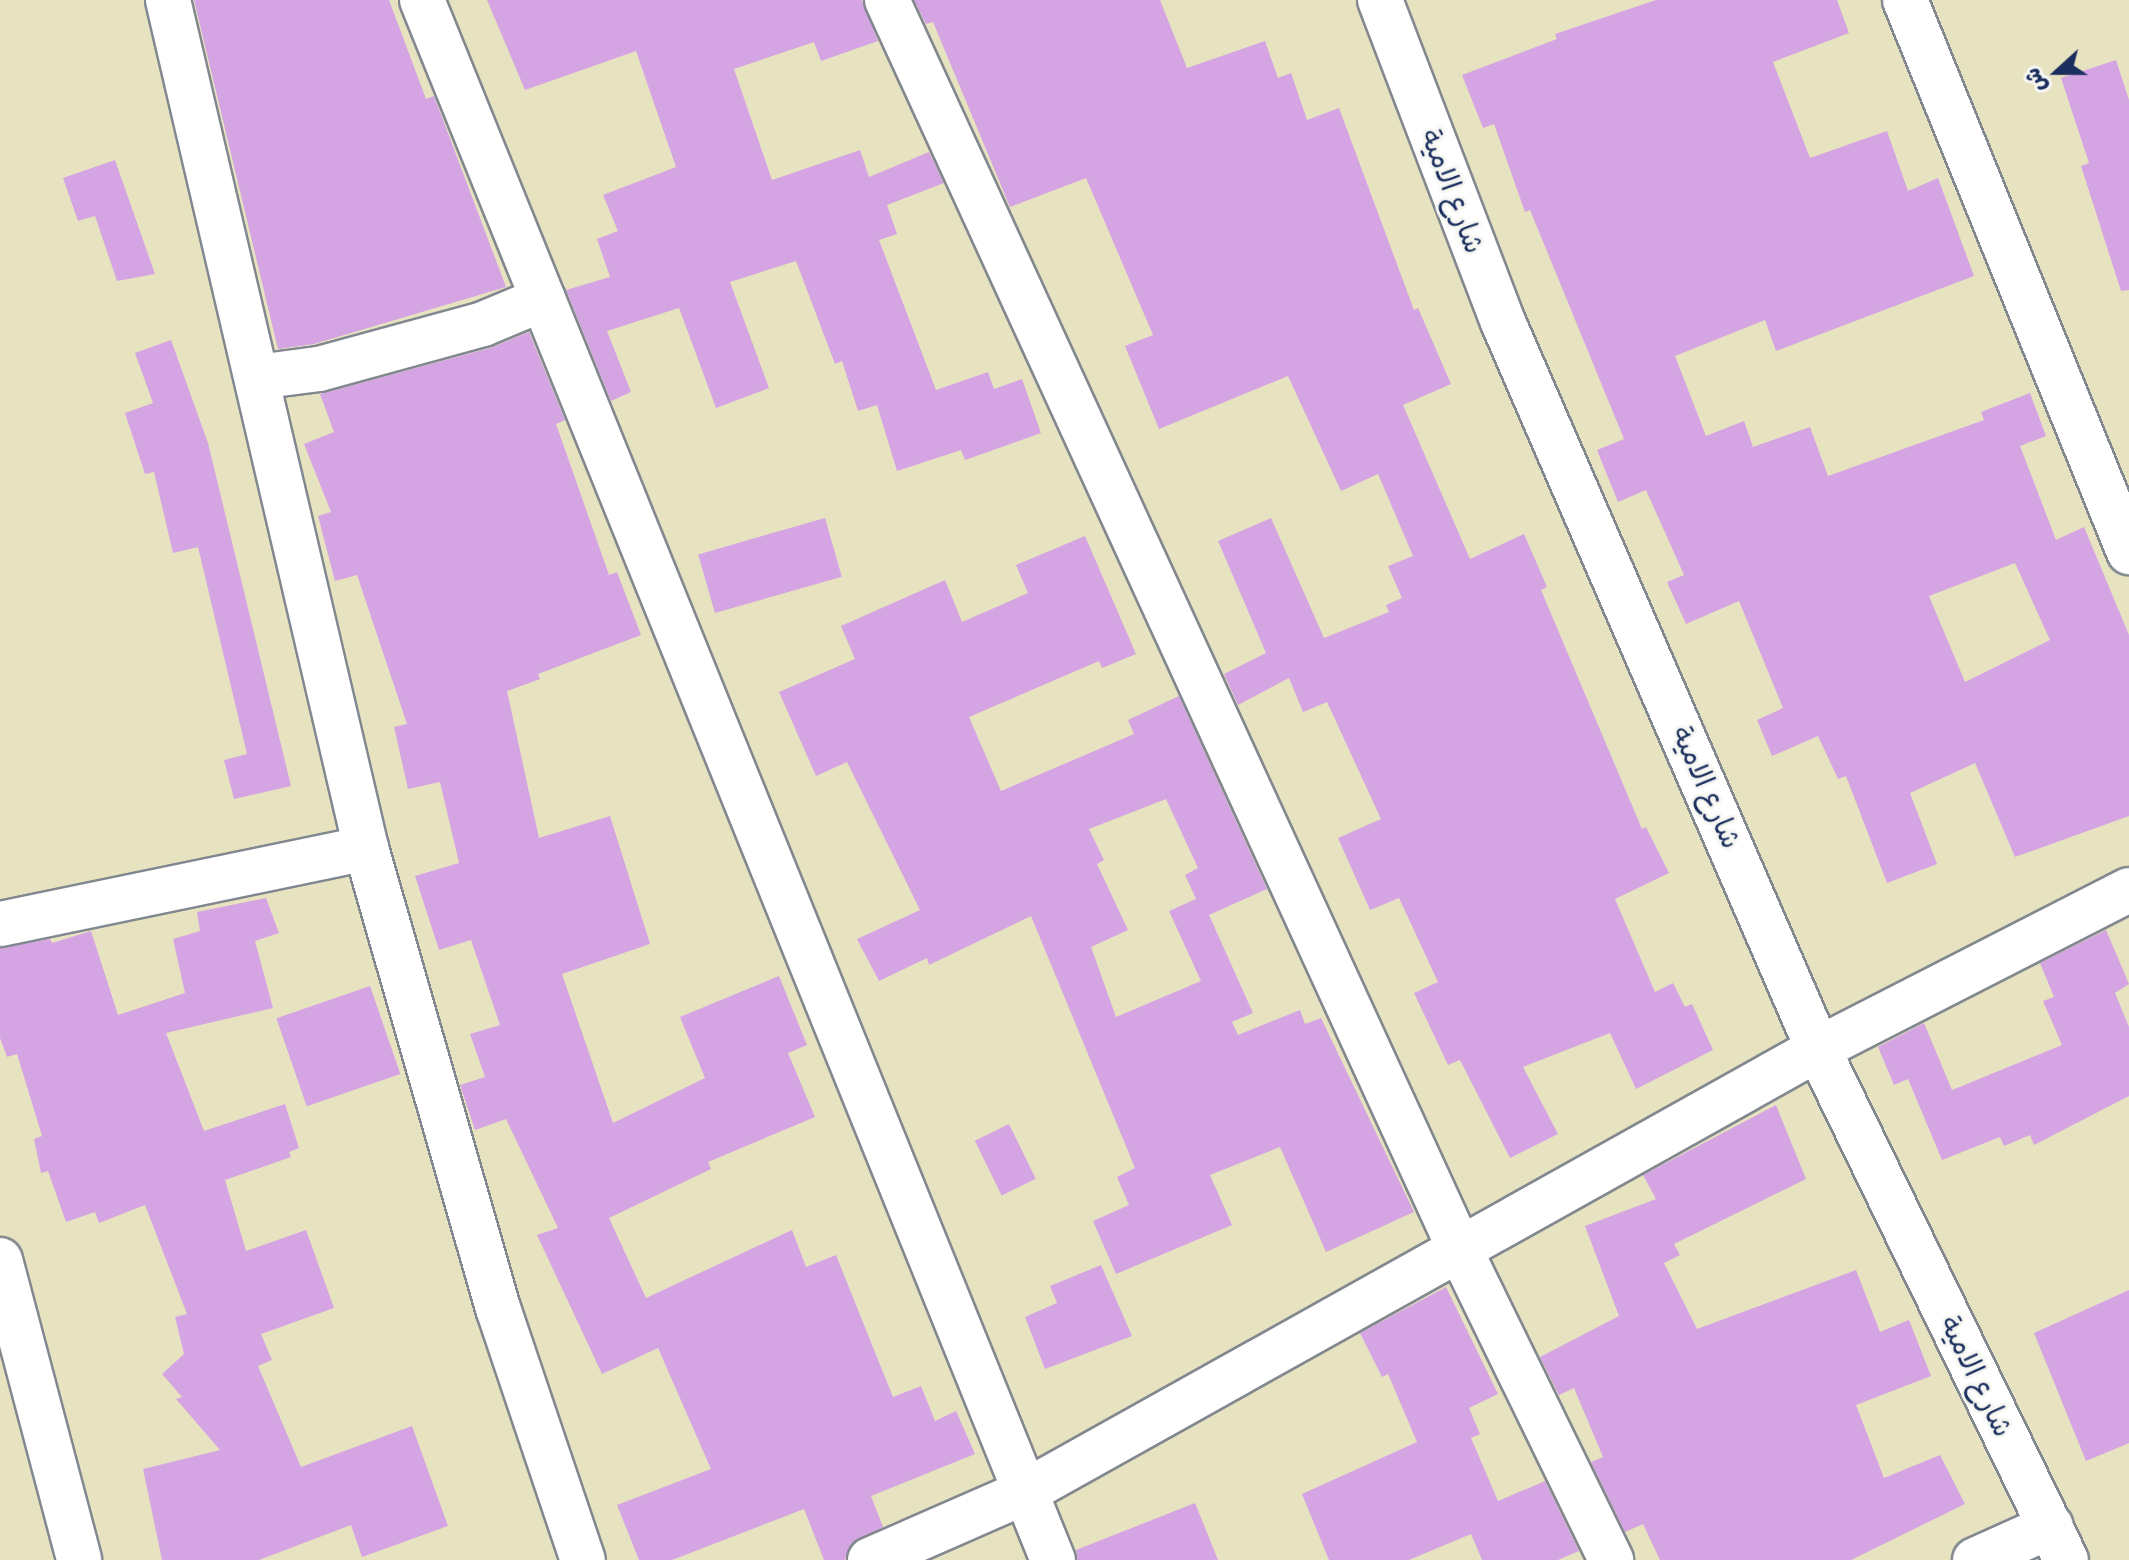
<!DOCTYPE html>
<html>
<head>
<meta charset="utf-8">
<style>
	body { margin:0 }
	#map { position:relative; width:2129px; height:1560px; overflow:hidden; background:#e7e2c0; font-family:"Patrick Hand","Playpen Sans Arabic",sans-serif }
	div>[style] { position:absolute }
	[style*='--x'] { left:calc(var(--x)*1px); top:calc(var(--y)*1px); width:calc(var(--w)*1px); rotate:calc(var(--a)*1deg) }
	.building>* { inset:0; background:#d5a5e3; transform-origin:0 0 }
	.roads { filter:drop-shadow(2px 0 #81888f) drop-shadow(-2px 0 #81888f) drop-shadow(0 2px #81888f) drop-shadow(0 -2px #81888f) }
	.minor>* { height:44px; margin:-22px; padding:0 22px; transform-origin:22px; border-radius:22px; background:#fff }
	.tertiary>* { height:44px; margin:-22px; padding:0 22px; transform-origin:22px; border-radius:22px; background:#fff }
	span { translate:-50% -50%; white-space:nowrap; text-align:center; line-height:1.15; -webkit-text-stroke:6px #f6f6f2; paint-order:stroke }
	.street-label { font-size:28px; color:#1b2f5e }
	.north { position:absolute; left:2017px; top:32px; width:80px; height:80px; -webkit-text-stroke:6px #f6f6f2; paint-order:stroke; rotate:249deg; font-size:22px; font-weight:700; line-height:32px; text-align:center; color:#1b2f5e }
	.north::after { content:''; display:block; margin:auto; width:28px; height:36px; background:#1b2f5e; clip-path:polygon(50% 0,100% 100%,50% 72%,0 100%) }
</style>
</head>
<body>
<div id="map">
	<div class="building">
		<div style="clip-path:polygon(194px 0,389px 0,426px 99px,434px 96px,506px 287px,314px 344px,278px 349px)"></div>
		<div style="clip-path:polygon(487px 0,862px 0,878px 41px,821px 61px,814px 42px,734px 69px,772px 180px,860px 150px,869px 177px,929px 152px,944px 183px,887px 205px,897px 234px,879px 240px,936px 390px,988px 372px,994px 389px,1022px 379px,1041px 433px,965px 460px,961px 450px,897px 471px,877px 405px,858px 411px,842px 361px,835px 364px,796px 261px,730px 282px,769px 388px,716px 408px,679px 308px,607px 331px,631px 392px,611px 401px,566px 290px,610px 277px,597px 239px,618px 231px,603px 195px,676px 167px,636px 51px,525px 90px)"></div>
		<div style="clip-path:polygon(914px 0,1160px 0,1187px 68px,1265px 41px,1278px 78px,1291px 73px,1307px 120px,1339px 108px,1414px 310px,1418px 308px,1451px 384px,1403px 405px,1470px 559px,1524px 534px,1547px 587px,1541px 590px,1642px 829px,1646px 827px,1669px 873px,1615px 899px,1655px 992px,1673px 983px,1685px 1007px,1692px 1004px,1713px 1050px,1636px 1089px,1610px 1033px,1523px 1067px,1558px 1134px,1510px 1158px,1460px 1060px,1448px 1065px,1414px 993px,1438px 982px,1399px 898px,1370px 910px,1338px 838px,1381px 819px,1327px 702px,1303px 712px,1289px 678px,1238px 705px,1224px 674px,1266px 653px,1218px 541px,1271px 518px,1324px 638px,1389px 612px,1386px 605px,1402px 598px,1388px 566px,1413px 556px,1378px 474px,1341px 491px,1288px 376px,1159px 429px,1125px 346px,1153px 335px,1086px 178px,1010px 207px,933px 22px,926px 24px)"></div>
		<div style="clip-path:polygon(evenodd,1656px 0,1837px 0,1849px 33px,1773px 62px,1810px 158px,1887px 131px,1908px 191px,1938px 178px,1974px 276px,1776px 351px,1765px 320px,1675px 356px,1706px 436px,1744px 421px,1753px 447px,1810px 427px,1828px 476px,1984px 420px,1981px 412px,2030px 393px,2046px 436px,2020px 446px,2056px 540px,2084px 527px,2129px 635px,2129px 816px,2015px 857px,1975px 763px,1910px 793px,1937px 864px,1887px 883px,1846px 776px,1838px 779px,1818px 736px,1772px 756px,1757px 720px,1783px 708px,1739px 601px,1686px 624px,1667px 582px,1684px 575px,1646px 490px,1618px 502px,1597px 450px,1624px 439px,1530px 210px,1525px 212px,1494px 124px,1483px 128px,1462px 75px,1557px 39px,1555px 34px,1656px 0,2015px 563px,2050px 640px,1965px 682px,1929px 596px,2015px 563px)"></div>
		<div style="clip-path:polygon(2116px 60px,2129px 100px,2129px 290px,2121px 291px,2081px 166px,2089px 163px,2061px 78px)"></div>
		<div style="clip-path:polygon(115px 160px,155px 274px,117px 281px,95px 216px,78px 221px,63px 178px)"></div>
		<div style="clip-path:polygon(529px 332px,565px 420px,556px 424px,609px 575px,617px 572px,641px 635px,538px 674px,540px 679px,507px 691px,539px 838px,610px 816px,650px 944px,562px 974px,613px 1123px,705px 1078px,680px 1017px,779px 976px,807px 1045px,788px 1053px,815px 1117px,708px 1162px,711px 1169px,609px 1218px,646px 1298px,792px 1230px,806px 1267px,836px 1255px,893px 1397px,921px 1386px,935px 1421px,956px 1411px,975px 1454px,871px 1496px,883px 1527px,850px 1545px,845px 1560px,824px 1560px,804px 1509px,672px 1560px,639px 1560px,617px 1505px,711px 1469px,658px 1348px,602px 1374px,537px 1235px,558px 1228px,506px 1119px,475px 1130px,460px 1085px,485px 1077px,470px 1034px,500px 1025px,471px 940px,439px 950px,415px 876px,459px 863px,440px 782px,408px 789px,394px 727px,407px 724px,357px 575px,335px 581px,318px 516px,331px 512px,304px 444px,334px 432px,320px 394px,490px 348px)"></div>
		<div style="clip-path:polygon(171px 340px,208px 443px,291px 786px,234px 799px,224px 760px,247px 754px,198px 547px,173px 553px,154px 472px,145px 474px,125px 413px,153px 403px,135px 353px)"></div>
		<div style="left:825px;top:518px;width:61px;height:132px;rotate:74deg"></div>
		<div style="clip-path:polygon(evenodd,1085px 536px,1136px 654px,1102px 668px,1099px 661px,969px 717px,1001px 791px,1134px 734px,1128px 720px,1179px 696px,1267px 889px,1209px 915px,1253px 1013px,1232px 1022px,1238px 1035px,1300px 1010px,1305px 1024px,1321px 1018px,1414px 1212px,1326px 1252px,1280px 1147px,1210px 1175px,1232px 1225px,1116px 1274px,1093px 1221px,1129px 1205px,1117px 1177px,1135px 1168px,1031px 916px,929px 965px,927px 958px,879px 981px,857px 939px,920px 910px,847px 762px,816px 776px,779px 692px,855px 659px,841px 626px,945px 580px,962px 622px,1028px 593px,1016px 565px,1085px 536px,1166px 799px,1198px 868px,1185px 875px,1196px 899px,1169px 911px,1201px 981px,1116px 1017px,1091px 947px,1128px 930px,1097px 864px,1104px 860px,1089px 829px,1166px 799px)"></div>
		<div style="clip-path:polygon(266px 898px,279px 933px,255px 941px,273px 1008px,166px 1033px,204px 1131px,285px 1104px,299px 1148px,289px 1152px,291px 1157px,225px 1180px,246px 1251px,306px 1230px,334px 1308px,261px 1334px,272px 1360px,258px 1366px,301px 1467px,412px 1426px,448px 1526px,362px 1557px,351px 1525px,259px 1560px,162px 1560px,143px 1469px,220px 1450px,176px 1399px,182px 1397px,162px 1374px,184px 1354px,175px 1317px,187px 1314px,145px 1205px,99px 1223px,95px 1212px,66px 1222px,48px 1171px,41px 1173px,34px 1139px,42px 1136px,17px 1054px,7px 1057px,0 1038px,0 948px,50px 939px,52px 943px,91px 931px,118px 1015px,185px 993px,173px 939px,200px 931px,197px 912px)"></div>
		<div style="clip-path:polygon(2106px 930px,2129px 984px,2115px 993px,2129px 1027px,2129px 1096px,2034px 1145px,2030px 1135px,2004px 1146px,2000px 1137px,1942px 1160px,1908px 1079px,1894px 1085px,1878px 1047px,1924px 1023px,1952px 1090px,2062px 1045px,2043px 1001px,2054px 997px,2040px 963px)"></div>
		<div style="left:370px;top:986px;width:93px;height:99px;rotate:71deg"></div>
		<div style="clip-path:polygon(1776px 1105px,1806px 1179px,1674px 1244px,1680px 1255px,1664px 1263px,1697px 1329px,1856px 1270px,1880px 1332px,1909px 1320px,1931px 1376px,1856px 1405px,1884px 1478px,1940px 1455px,1965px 1504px,1851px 1560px,1660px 1560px,1643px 1524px,1625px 1532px,1591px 1462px,1603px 1457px,1574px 1388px,1559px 1395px,1540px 1357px,1619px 1316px,1585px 1226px,1656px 1199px,1643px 1175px)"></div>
		<div style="left:1009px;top:1124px;width:61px;height:38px;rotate:64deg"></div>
		<div style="clip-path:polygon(1101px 1265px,1132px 1336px,1045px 1369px,1025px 1317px,1057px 1303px,1050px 1286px)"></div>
		<div style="clip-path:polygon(1446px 1287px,1498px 1394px,1469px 1408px,1480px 1434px,1471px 1438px,1498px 1501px,1545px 1481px,1579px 1551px,1558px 1560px,1482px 1560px,1471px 1534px,1409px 1560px,1329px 1560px,1302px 1494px,1417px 1442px,1388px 1374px,1382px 1377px,1360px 1333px)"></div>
		<div style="clip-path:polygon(2129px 1290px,2129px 1443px,2086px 1461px,2034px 1333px)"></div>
		<div style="clip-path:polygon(1195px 1503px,1218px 1560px,1077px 1560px,1076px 1550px)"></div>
	</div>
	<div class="roads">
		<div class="minor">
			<div style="--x:168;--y:0;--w:871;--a:76.86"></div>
			<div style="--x:366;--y:848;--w:479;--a:74"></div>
			<div style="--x:498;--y:1308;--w:266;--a:71.4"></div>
			<div style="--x:422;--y:0;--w:1683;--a:67.98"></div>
			<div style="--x:887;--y:0;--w:1375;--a:65.37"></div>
			<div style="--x:1460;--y:1250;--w:345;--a:64"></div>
			<div style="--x:1905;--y:0;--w:596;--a:67.91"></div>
			<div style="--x:257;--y:377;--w:63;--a:-7.4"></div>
			<div style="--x:319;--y:369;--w:170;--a:-15.3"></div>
			<div style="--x:483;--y:324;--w:65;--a:-22.6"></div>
			<div style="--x:0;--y:924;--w:374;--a:-11.7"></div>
			<div style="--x:0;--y:1260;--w:310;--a:75.2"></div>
			<div style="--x:870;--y:1560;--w:169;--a:-23.7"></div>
			<div style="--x:1025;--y:1492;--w:908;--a:-29.19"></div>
			<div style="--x:1818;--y:1049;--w:349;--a:-27.1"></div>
			<div style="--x:1975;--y:1560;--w:83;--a:-24.1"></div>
		</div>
		<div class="tertiary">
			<div style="--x:1380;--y:0;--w:345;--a:69.1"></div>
			<div style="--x:1503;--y:322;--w:792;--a:66.57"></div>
			<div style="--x:1818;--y:1049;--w:568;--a:64.11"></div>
		</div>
	</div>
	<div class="street-label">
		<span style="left:1453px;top:191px;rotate:69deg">شارع الامية</span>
		<span style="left:1707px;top:787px;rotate:66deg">شارع الامية</span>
		<span style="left:1977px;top:1376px;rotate:64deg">شارع الامية</span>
	</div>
	<div class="north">ش</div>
</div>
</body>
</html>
